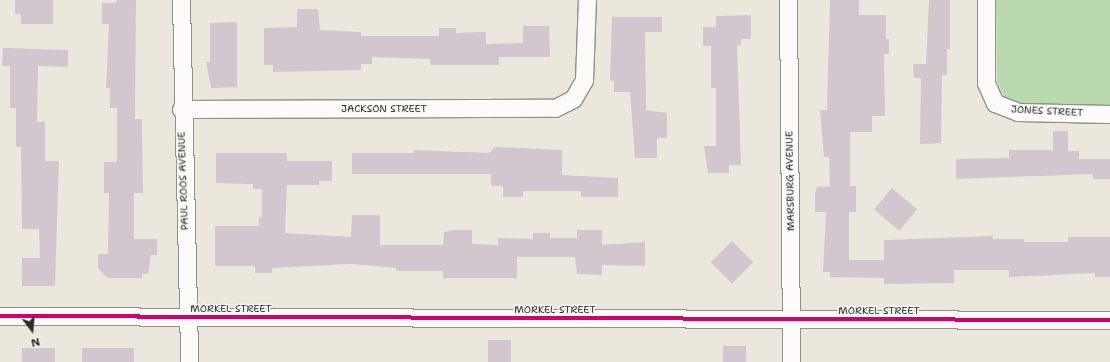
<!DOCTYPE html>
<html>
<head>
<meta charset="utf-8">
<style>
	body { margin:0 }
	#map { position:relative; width:1110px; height:362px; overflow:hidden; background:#ece7dc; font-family:"Shantell Sans",sans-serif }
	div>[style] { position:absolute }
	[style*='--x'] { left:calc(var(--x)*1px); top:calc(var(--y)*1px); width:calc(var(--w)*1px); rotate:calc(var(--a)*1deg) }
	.green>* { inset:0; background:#b9daae }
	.building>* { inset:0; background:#d2c7ce; transform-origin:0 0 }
	.roads { filter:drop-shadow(1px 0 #928f8a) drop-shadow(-1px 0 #928f8a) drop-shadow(0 1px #928f8a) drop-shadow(0 -1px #928f8a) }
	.street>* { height:17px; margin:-8.5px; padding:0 8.5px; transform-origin:8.5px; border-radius:8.5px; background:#fcfbfa }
	.cycleway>* { height:4px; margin:-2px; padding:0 2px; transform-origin:2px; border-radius:2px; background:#d6006c }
	span { translate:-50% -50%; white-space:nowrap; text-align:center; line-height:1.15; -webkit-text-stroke:3px #f6f6f2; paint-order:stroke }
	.street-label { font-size:10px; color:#2b2b2b }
	.north { position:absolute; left:12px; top:310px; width:40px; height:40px; -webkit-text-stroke:3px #f6f6f2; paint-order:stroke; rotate:164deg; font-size:11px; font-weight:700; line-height:16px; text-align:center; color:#2b2b2b }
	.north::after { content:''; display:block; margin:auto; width:14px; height:18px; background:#2b2b2b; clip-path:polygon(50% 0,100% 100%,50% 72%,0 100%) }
</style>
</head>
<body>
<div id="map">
	<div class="green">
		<div style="clip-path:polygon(996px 0,1110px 0,1110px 105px,1020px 105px,1004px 97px,997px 81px)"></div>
	</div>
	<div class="building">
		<div style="clip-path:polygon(15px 0,53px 0,53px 24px,21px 24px,21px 14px,15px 14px)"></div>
		<div style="clip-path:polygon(117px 0,136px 0,135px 119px,142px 119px,143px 193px,134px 193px,134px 239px,157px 239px,157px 255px,151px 255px,148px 274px,142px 274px,142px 278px,107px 278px,98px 268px,98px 254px,108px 254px,109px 193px,104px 193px,104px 162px,117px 162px,117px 108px,110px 108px,110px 88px,106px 88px,109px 24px,102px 24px,102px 3px,116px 3px)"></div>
		<div style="clip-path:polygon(830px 0,859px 0,859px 15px,886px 15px,886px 39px,889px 39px,889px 54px,884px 54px,885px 116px,872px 116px,872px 132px,850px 132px,850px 186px,856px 186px,856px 212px,849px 212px,849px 260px,884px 260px,884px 240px,993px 236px,993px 239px,1024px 239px,1024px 242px,1068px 242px,1068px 237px,1110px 237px,1110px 277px,1095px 277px,1095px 273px,1009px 277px,1009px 270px,954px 270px,954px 283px,884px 284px,884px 278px,830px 277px,830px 272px,823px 272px,826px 212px,815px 212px,815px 194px,817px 187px,830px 186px,829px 157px,824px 157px,820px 110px,827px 110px)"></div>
		<div style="clip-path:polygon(929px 0,950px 0,950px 49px,947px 49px,947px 75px,942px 75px,941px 143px,920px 144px,921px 78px,914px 78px,913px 64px,926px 64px)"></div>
		<div style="clip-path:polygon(297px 9px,318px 9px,320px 30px,361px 32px,361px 36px,439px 36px,439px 28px,456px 28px,456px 33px,486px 32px,486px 44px,523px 43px,523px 26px,549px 26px,550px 57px,499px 57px,499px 65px,430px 65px,430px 59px,372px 57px,372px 64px,361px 64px,361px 70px,273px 72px,273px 65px,264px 65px,264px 28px,297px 27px)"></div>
		<div style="clip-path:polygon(751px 15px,751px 39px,741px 39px,741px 45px,737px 45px,741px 165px,729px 165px,729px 173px,708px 173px,704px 146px,716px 146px,716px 88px,711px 88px,711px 46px,703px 46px,703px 27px,716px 27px,716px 16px)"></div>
		<div style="clip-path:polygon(612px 17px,662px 17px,662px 32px,645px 32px,646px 110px,667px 113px,667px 138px,657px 138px,657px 158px,635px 158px,630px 92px,614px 92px,614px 81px,610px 81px)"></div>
		<div style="clip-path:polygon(237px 22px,237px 87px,211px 88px,206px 62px,210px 62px,210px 23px)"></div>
		<div style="clip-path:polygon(3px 48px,68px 50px,68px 67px,38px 66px,37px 122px,45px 122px,45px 161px,59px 161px,55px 286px,22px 286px,22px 258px,40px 258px,39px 229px,22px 229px,21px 147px,16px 147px,16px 108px,10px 108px,10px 66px,2px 66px)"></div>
		<div style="clip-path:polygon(1053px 131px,1068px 131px,1068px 151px,1079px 151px,1079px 159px,1110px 159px,1110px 179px,1093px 179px,1093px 174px,956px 179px,956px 159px,1009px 158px,1009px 150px,1053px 150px)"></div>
		<div style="clip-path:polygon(494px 147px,562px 150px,562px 175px,618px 178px,618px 197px,581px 197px,581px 191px,523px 191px,523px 197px,503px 197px,503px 186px,491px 186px,491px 174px,352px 174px,352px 153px,414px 153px,414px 150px,490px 153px)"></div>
		<div style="clip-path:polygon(216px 153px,287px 153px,287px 161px,332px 161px,332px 181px,319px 181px,319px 185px,287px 185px,285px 233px,351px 237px,352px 215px,380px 215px,380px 245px,443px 245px,444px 232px,452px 230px,472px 230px,472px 244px,498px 245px,498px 238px,533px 239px,533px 233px,550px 233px,550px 238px,577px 238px,577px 230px,602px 230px,602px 245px,645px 242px,645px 266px,602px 265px,602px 275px,577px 274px,575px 257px,517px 257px,517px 278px,443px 278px,443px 271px,396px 271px,396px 268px,351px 264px,272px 268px,272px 273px,255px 273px,255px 266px,215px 266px,215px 226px,259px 226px,259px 217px,262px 217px,262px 189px,253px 189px,253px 184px,216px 183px)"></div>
		<div style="left:892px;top:188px;width:33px;height:28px;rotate:40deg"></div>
		<div style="left:732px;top:241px;width:30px;height:30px;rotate:45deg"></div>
		<div style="left:488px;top:340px;width:23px;height:22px"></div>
		<div style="left:723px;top:346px;width:23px;height:16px"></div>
		<div style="left:22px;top:348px;width:33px;height:14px"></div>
		<div style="left:134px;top:348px;width:14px;height:52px;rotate:90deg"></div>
	</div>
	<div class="roads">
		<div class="street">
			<div style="--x:181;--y:0;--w:362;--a:88.7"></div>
			<div style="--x:788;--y:0;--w:362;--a:89.5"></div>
			<div style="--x:986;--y:0;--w:83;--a:90"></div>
			<div style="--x:986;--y:83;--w:22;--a:66"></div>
			<div style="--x:995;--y:103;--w:25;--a:21"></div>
			<div style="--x:1018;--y:112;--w:92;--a:1.2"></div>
			<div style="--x:181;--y:109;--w:374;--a:-0.2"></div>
			<div style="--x:555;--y:108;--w:20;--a:-27"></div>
			<div style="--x:573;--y:99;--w:22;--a:-60"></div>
			<div style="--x:584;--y:80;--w:80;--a:-87.9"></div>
			<div style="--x:0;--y:316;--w:1110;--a:0.21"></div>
		</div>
	</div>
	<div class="cycleway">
		<div style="--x:0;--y:316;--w:1110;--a:0.21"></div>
	</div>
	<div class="street-label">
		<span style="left:384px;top:109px">JACKSON STREET</span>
		<span style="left:1047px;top:111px;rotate:3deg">JONES STREET</span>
		<span style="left:183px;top:181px;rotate:-92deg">PAUL ROOS AVENUE</span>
		<span style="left:790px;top:181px;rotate:-91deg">MARSBURG AVENUE</span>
		<span style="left:231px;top:309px">MORKEL STREET</span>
		<span style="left:555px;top:310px">MORKEL STREET</span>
		<span style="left:879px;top:311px">MORKEL STREET</span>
	</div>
	<div class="north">N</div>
</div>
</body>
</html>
